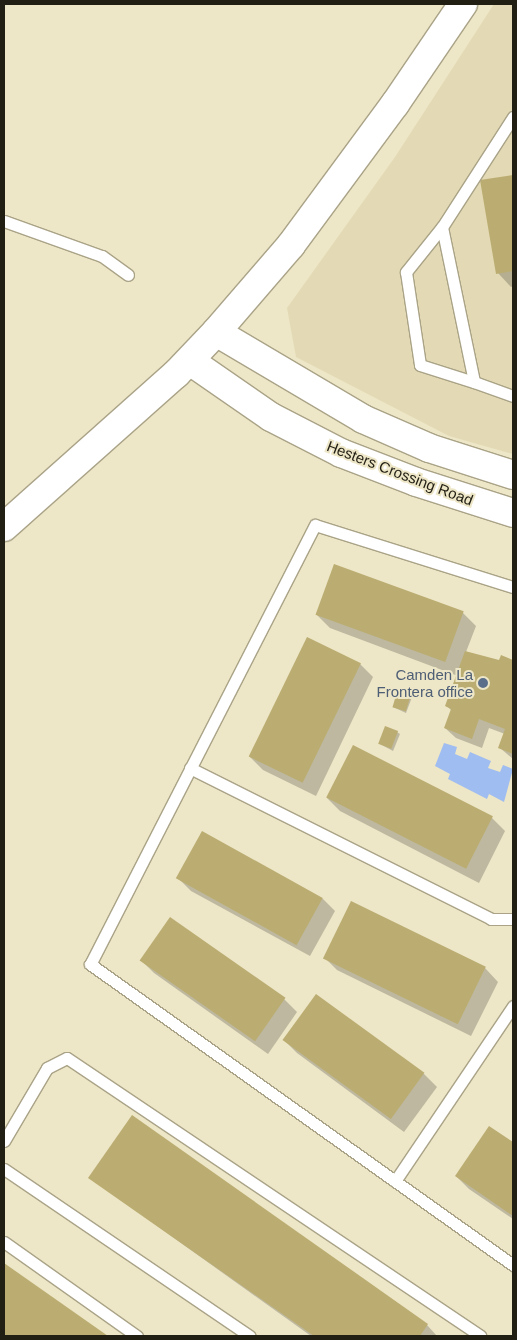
<!DOCTYPE html>
<html>
<head>
<meta charset="utf-8">
<style>
	body { margin:0 }
	#map { position:relative; width:517px; height:1340px; overflow:hidden; background:#ede6c7; font-family:Arial,sans-serif }
	div>[style] { position:absolute }
	[style*='--x'] { left:calc(var(--x)*1px); top:calc(var(--y)*1px); width:calc(var(--w)*1px); rotate:calc(var(--a)*1deg) }
	.built>* { inset:0; background:#e3dab5 }
	.water>* { inset:0; background:#9fbdf0 }
	.shadow>* { inset:0; background:#0003 }
	.building>* { inset:0; background:#bbad71; transform-origin:0 0 }
	.roads { filter:drop-shadow(1px 0 #aaa387) drop-shadow(-1px 0 #aaa387) drop-shadow(0 1px #aaa387) drop-shadow(0 -1px #aaa387) }
	.lane>* { height:11px; margin:-5.5px; padding:0 5.5px; transform-origin:5.5px; border-radius:5.5px; background:#fff }
	.secondary>* { height:28px; margin:-14px; padding:0 14px; transform-origin:14px; border-radius:14px; background:#fff }
	.dots>* { width:14px; height:14px; translate:-50% -50%; box-sizing:border-box; border:2px solid #ede6c7; border-radius:50% }
	span { translate:-50% -50%; white-space:nowrap; text-align:center; line-height:1.15; -webkit-text-stroke:4px #ede6c7; paint-order:stroke }
	.street-label { font-size:15px; color:#211e13 }
	.service-label { font-size:15px; color:#4e5e75 }
	.right { translate:-100% -50%; text-align:right }
	.frame { position:absolute; inset:0; border:5px solid #211e13; pointer-events:none }
</style>
</head>
<body>
<div id="map">
	<div class="built">
		<div style="clip-path:polygon(494px 4px,513px 4px,513px 454px,449px 436px,296px 357px,287px 308px,395px 157px)"></div>
	</div>
	<div class="water">
		<div style="clip-path:polygon(444px 743px,457px 747px,455px 754px,467px 759px,470px 752px,491px 761px,488px 768px,500px 772px,503px 765px,513px 769px,504px 802px,489px 794px,487px 799px,448px 779px,450px 774px,435px 766px)"></div>
	</div>
	<div class="shadow">
		<div style="clip-path:polygon(513px 176px,513px 286px,511px 287px,498px 273px,482px 181px)"></div>
		<div style="clip-path:polygon(463px 613px,476px 626px,466px 652px,500px 661px,502px 657px,513px 661px,513px 759px,500px 748px,505px 734px,489px 728px,482px 748px,456px 738px,445px 728px,452px 711px,447px 706px,458px 676px,330px 628px,317px 615px)"></div>
		<div style="clip-path:polygon(360px 664px,373px 677px,316px 796px,263px 770px,250px 757px)"></div>
		<div style="clip-path:polygon(410px 694px,412px 697px,406px 713px,393px 707px)"></div>
		<div style="clip-path:polygon(397px 732px,400px 734px,393px 751px,380px 744px)"></div>
		<div style="clip-path:polygon(327px 798px,492px 818px,505px 831px,479px 883px,340px 811px)"></div>
		<div style="clip-path:polygon(178px 878px,322px 898px,335px 911px,310px 956px,191px 891px)"></div>
		<div style="clip-path:polygon(170px 919px,284px 999px,297px 1012px,268px 1054px,154px 973px,141px 960px)"></div>
		<div style="clip-path:polygon(324px 957px,485px 968px,498px 982px,471px 1036px,337px 970px)"></div>
		<div style="clip-path:polygon(316px 996px,424px 1074px,437px 1087px,404px 1132px,297px 1053px,284px 1040px)"></div>
		<div style="clip-path:polygon(490px 1128px,513px 1144px,513px 1219px,469px 1189px,456px 1176px)"></div>
		<div style="clip-path:polygon(90px 1178px,427px 1325px,437px 1336px,311px 1336px)"></div>
		<div style="clip-path:polygon(4px 1265px,106px 1336px,4px 1336px)"></div>
	</div>
	<div class="building">
		<div style="clip-path:polygon(513px 175px,513px 271px,496px 274px,480px 180px)"></div>
		<div style="left:334px;top:564px;width:138px;height:54px;rotate:20deg"></div>
		<div style="left:307px;top:637px;width:60px;height:133px;rotate:26deg"></div>
		<div style="clip-path:polygon(465px 651px,499px 660px,501px 655px,513px 660px,513px 754px,498px 748px,505px 729px,479px 719px,472px 739px,444px 728px,451px 709px,445px 706px)"></div>
		<div style="left:398px;top:689px;width:14px;height:19px;rotate:17deg"></div>
		<div style="left:385px;top:726px;width:14px;height:19px;rotate:21deg"></div>
		<div style="left:353px;top:745px;width:157px;height:59px;rotate:27deg"></div>
		<div style="left:202px;top:831px;width:138px;height:54px;rotate:29deg"></div>
		<div style="left:351px;top:901px;width:150px;height:64px;rotate:26deg"></div>
		<div style="left:170px;top:917px;width:141px;height:53px;rotate:35deg"></div>
		<div style="left:316px;top:994px;width:134px;height:57px;rotate:36deg"></div>
		<div style="clip-path:polygon(132px 1115px,428px 1324px,420px 1336px,314px 1336px,88px 1178px)"></div>
		<div style="clip-path:polygon(489px 1126px,513px 1142px,513px 1216px,455px 1176px)"></div>
		<div style="clip-path:polygon(4px 1263px,108px 1336px,4px 1336px)"></div>
	</div>
	<div class="roads">
		<div class="lane">
			<div style="--x:513;--y:117;--w:131;--a:122.8"></div>
			<div style="--x:442;--y:227;--w:158;--a:78.3"></div>
			<div style="--x:474;--y:382;--w:41;--a:19.7"></div>
			<div style="--x:4;--y:221;--w:104;--a:19.7"></div>
			<div style="--x:102;--y:256;--w:32;--a:36"></div>
			<div style="--x:442;--y:227;--w:58;--a:128.7"></div>
			<div style="--x:406;--y:272;--w:94;--a:81.4"></div>
			<div style="--x:420;--y:365;--w:57;--a:17.5"></div>
			<div style="--x:513;--y:587;--w:207;--a:-162.6"></div>
			<div style="--x:315;--y:525;--w:493;--a:117.1"></div>
			<div style="--x:90;--y:964;--w:519;--a:35.44"></div>
			<div style="--x:190;--y:768;--w:337;--a:26.6"></div>
			<div style="--x:491;--y:919;--w:22;--a:0"></div>
			<div style="--x:4;--y:1141;--w:85;--a:-59.5"></div>
			<div style="--x:47;--y:1068;--w:22;--a:-27"></div>
			<div style="--x:67;--y:1058;--w:498;--a:33.9"></div>
			<div style="--x:4;--y:1169;--w:297;--a:34.2"></div>
			<div style="--x:395;--y:1181;--w:211;--a:-56"></div>
			<div style="--x:4;--y:1242;--w:163;--a:35.3"></div>
		</div>
		<div class="secondary">
			<div style="--x:216;--y:332;--w:171;--a:30.6"></div>
			<div style="--x:363;--y:419;--w:72;--a:23.7"></div>
			<div style="--x:429;--y:448;--w:88;--a:17.8"></div>
			<div style="--x:190;--y:361;--w:98;--a:34.7"></div>
			<div style="--x:271;--y:417;--w:79;--a:27.2"></div>
			<div style="--x:341;--y:453;--w:80;--a:21.1"></div>
			<div style="--x:416;--y:482;--w:102;--a:17.7"></div>
			<div style="--x:4;--y:527;--w:230;--a:-41.7"></div>
			<div style="--x:176;--y:374;--w:58;--a:-46.4"></div>
			<div style="--x:216;--y:332;--w:115;--a:-49.2"></div>
			<div style="--x:291;--y:245;--w:175;--a:-53.6"></div>
			<div style="--x:395;--y:104;--w:121;--a:-55.8"></div>
		</div>
	</div>
	<div class="dots">
		<div style="left:483px;top:683px;background:#5c6f8a"></div>
	</div>
	<div class="street-label">
		<span style="left:400px;top:473px;rotate:21deg">Hesters Crossing Road</span>
	</div>
	<div class="service-label">
		<span class="right" style="left:473px;top:683px">Camden La<br>Frontera office</span>
	</div>
	<div class="frame"></div>
</div>
</body>
</html>
